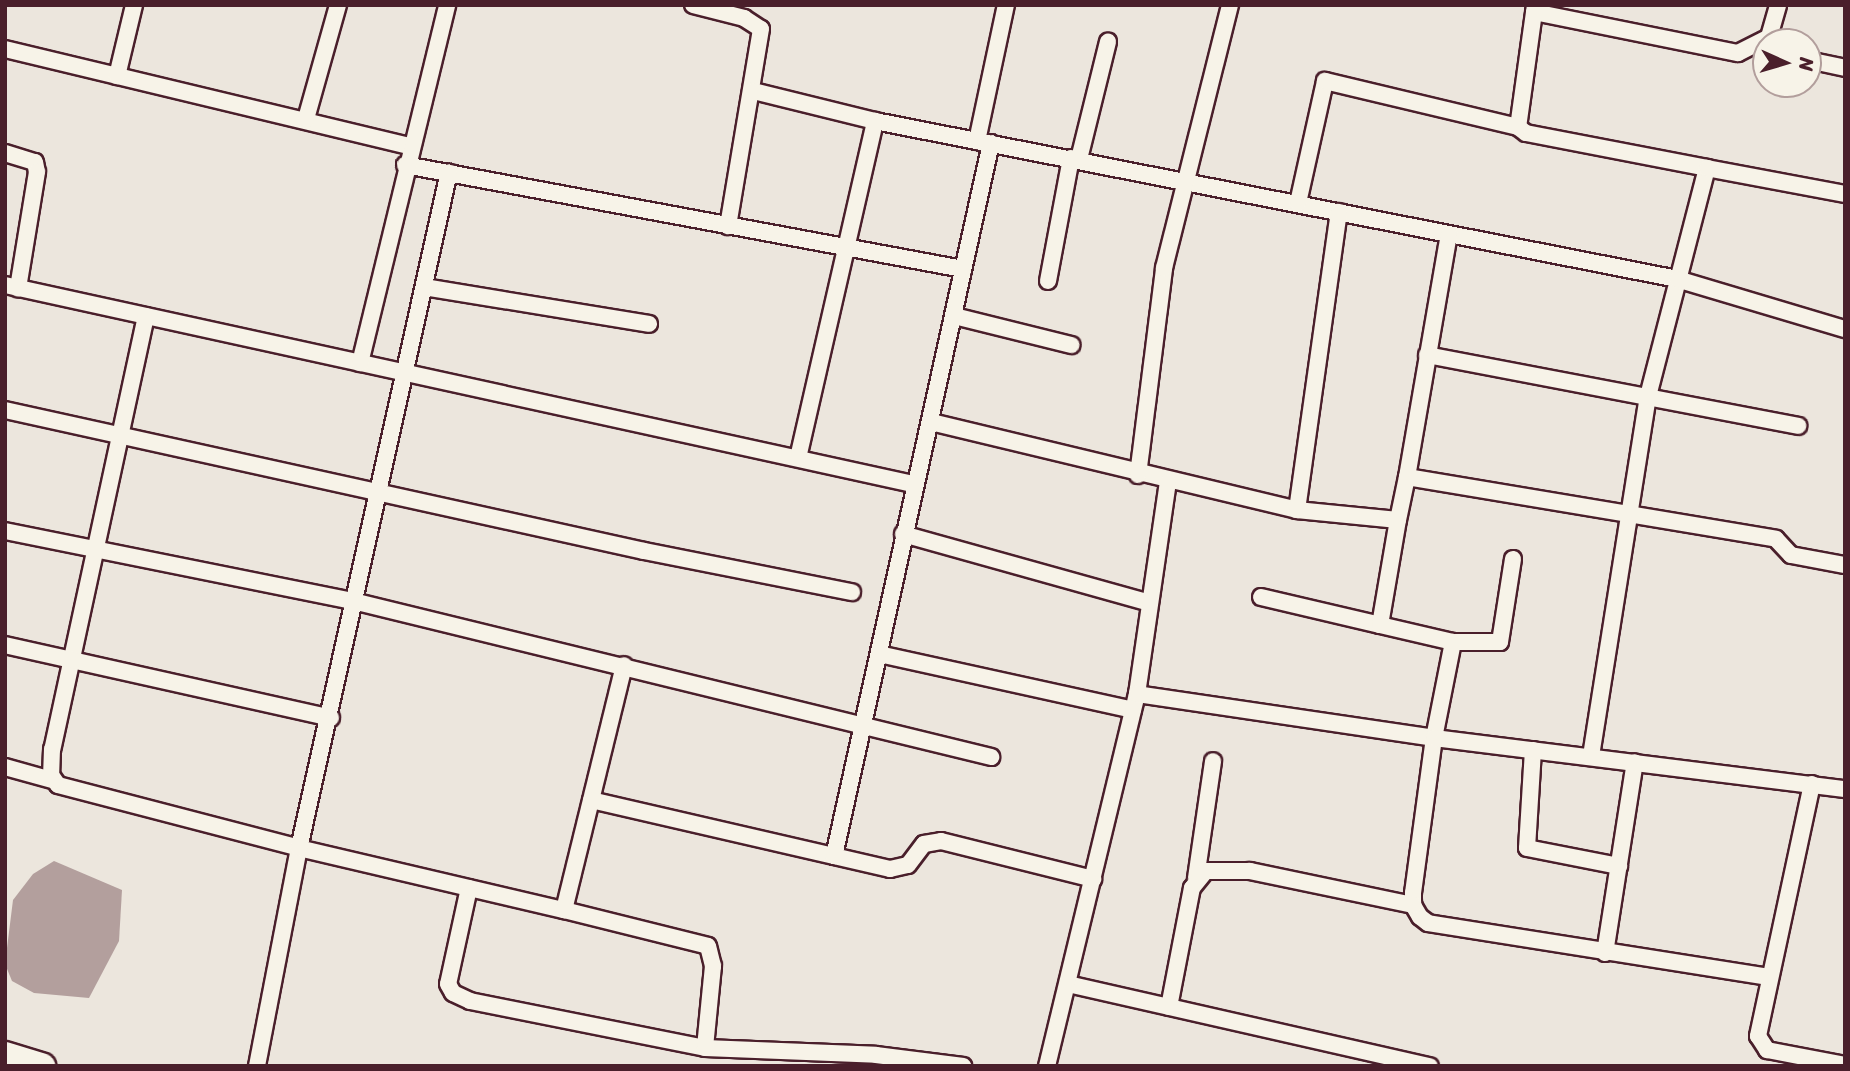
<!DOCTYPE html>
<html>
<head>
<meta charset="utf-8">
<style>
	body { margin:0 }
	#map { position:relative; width:1850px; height:1071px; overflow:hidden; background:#ece6dd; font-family:Sriracha,sans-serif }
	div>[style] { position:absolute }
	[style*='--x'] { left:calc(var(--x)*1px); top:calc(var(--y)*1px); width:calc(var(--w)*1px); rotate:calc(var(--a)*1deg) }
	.water>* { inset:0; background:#b39f9d }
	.roads { filter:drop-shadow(2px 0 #4a1f2b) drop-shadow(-2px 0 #4a1f2b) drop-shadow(0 2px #4a1f2b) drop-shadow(0 -2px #4a1f2b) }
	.street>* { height:16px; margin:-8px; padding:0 8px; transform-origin:8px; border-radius:8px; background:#f7f3e8 }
	.primary>* { height:26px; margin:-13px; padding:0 13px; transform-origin:13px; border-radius:13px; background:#f7f3e8 }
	span { translate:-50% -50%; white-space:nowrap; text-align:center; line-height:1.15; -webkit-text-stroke:5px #f7f3e8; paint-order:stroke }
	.frame { position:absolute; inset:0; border:7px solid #4a1f2b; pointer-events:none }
	.north { position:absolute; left:1752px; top:28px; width:70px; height:70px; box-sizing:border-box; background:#f7f3e8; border:2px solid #b29e9c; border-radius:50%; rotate:94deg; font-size:19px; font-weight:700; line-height:28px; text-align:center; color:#4a1f2b }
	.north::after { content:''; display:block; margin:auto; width:24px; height:32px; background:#4a1f2b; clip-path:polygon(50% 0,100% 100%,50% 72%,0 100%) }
</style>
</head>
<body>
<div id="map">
	<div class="water">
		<div style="clip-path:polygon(54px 861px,122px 890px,119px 941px,89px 998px,34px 993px,12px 981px,5px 964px,13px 900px,33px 874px)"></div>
	</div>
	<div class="roads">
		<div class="street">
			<div style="--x:693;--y:5;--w:53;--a:14.3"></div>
			<div style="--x:744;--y:18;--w:20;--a:33"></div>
			<div style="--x:761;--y:29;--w:200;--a:99.5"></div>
			<div style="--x:1535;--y:5;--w:123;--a:97.9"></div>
			<div style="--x:1518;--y:127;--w:10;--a:37"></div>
			<div style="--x:1526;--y:133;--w:184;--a:10.9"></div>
			<div style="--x:1707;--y:168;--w:236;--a:104.5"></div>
			<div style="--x:1648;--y:396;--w:365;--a:99"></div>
			<div style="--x:1534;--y:12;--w:208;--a:11.4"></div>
			<div style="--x:1738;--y:53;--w:35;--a:-27"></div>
			<div style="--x:1769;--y:37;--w:33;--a:-74"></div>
			<div style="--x:5;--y:49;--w:416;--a:13.5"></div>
			<div style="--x:1808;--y:60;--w:38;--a:12"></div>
			<div style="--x:117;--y:76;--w:73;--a:-76.5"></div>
			<div style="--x:753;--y:91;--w:126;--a:13.8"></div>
			<div style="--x:875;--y:121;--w:817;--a:11.14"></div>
			<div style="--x:1677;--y:279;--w:175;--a:16.6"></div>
			<div style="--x:306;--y:119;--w:118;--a:-74.3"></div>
			<div style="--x:977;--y:141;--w:139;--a:-78"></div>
			<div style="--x:5;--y:153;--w:31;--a:17"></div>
			<div style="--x:35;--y:162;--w:10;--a:79"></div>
			<div style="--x:37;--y:172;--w:118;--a:99.3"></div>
			<div style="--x:1079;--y:159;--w:121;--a:-76.1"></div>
			<div style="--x:405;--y:165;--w:568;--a:10.56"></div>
			<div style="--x:1707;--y:168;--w:140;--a:10.7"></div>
			<div style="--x:1298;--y:203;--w:125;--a:-77.5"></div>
			<div style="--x:1325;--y:81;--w:198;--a:13.4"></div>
			<div style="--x:1048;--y:281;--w:125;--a:-79.4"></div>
			<div style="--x:5;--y:285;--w:930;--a:12.36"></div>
			<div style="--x:424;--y:287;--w:228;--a:9.3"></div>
			<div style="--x:146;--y:316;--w:443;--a:102.2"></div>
			<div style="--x:52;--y:749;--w:26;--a:92"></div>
			<div style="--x:51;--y:775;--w:12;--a:55"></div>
			<div style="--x:58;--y:785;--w:249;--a:14.6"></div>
			<div style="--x:299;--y:848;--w:272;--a:13.2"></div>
			<div style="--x:564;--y:910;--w:252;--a:-76.2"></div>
			<div style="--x:954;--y:316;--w:121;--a:13.9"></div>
			<div style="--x:1427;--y:355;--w:378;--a:10.8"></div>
			<div style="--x:360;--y:363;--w:368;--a:-76.3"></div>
			<div style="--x:5;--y:410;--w:654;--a:12.44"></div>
			<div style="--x:644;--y:551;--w:212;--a:11.2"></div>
			<div style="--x:931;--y:422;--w:376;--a:13.5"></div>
			<div style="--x:1297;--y:510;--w:101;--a:5.7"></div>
			<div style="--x:798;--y:458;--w:346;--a:-77.1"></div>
			<div style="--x:1138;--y:475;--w:209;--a:-82.8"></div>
			<div style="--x:1164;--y:268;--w:271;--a:-75.9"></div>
			<div style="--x:1407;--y:477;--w:246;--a:-80.2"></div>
			<div style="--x:1297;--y:510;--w:301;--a:-82"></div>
			<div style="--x:5;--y:531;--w:359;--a:11.4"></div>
			<div style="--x:357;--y:602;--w:653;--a:13.74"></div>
			<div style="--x:903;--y:534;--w:256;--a:15.6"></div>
			<div style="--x:1261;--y:597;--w:122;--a:13.2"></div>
			<div style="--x:1453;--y:642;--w:47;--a:0"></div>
			<div style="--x:1500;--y:642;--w:84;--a:-81.1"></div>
			<div style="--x:5;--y:645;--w:334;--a:12.6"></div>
			<div style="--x:879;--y:654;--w:260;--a:12.4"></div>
			<div style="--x:1137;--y:694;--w:214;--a:-81.7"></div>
			<div style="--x:1533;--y:750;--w:98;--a:93.5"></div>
			<div style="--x:1527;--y:848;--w:94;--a:11.1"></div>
			<div style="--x:5;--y:767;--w:49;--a:15.5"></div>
			<div style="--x:1812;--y:784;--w:258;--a:102.1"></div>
			<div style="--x:1758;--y:1036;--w:17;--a:57"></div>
			<div style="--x:1767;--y:1050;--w:79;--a:10.9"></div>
			<div style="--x:591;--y:800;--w:307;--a:13"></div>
			<div style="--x:890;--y:869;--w:18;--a:-13"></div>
			<div style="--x:908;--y:865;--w:26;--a:-53"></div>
			<div style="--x:924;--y:844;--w:17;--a:-10"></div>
			<div style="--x:941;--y:841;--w:157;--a:14"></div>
			<div style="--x:834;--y:856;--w:730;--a:-77.58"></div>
			<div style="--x:1196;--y:878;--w:118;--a:-81.7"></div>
			<div style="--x:469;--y:888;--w:98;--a:102.3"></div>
			<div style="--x:448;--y:984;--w:10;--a:61"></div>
			<div style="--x:453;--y:993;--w:19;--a:25"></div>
			<div style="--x:470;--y:1001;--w:240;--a:11.3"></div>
			<div style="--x:705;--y:1048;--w:171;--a:2.3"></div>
			<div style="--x:876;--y:1055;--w:88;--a:7.2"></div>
			<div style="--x:564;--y:910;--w:148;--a:14"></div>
			<div style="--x:708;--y:946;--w:21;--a:76"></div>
			<div style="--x:713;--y:966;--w:82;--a:95.6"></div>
			<div style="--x:1605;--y:953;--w:193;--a:-81.1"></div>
			<div style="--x:1769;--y:977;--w:345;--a:-171"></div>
			<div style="--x:1428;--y:923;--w:10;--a:-143"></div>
			<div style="--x:1420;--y:917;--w:14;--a:-120"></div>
			<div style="--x:1413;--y:905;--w:12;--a:-90"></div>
			<div style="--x:1413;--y:893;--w:156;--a:-82.3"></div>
			<div style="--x:1434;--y:738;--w:98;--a:-78.8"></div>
			<div style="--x:1453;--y:642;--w:75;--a:-166.9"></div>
			<div style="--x:1380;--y:625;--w:107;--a:-80.3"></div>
			<div style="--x:1398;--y:520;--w:44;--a:-78.2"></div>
			<div style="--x:1407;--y:477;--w:374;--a:9.5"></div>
			<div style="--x:1776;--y:539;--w:22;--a:47"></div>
			<div style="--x:1791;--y:555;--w:55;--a:10.5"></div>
			<div style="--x:1068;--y:984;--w:371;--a:12.8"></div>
			<div style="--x:1169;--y:1007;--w:121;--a:-79.1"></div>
			<div style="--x:1192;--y:888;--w:22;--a:-51"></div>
			<div style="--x:1206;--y:871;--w:44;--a:0"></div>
			<div style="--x:1250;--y:871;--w:167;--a:11.8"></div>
			<div style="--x:257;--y:1066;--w:222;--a:-79.1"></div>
			<div style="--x:299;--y:848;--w:692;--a:-77.49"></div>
			<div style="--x:1047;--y:1066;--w:383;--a:-76.4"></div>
			<div style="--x:1137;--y:694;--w:300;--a:8.4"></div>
			<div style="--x:1434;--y:738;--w:414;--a:7.1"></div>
		</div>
		<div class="primary">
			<div style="--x:5;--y:1055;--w:39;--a:17"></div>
		</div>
	</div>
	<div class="frame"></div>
	<div class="north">N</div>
</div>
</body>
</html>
